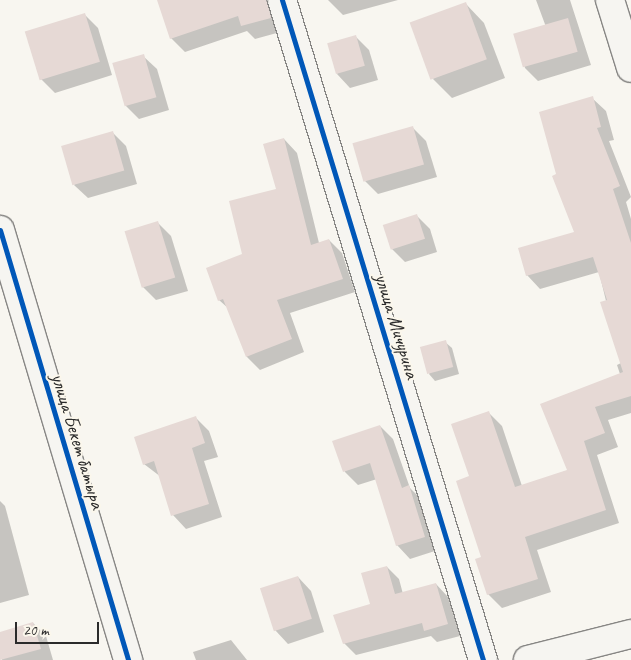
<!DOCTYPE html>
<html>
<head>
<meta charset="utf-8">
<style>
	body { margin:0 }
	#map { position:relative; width:631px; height:660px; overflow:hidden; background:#f8f6f0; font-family:Caveat,sans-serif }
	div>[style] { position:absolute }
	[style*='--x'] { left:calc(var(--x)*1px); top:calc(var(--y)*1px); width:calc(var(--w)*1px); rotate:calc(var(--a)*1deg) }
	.shadow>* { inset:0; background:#0003 }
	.building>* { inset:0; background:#e6d9d5; transform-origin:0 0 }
	.roads { filter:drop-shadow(1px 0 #878684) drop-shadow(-1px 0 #878684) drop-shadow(0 1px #878684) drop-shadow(0 -1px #878684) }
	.street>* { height:28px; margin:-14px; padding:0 14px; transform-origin:14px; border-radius:14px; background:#f6f5f1 }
	.cycleway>* { height:5px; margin:-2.5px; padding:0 2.5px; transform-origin:2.5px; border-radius:2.5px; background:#0057b8 }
	span { translate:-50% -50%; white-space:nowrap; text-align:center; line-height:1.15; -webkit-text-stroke:4px #fbf7ec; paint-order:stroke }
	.street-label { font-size:20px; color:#2b2b2b }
	.scale { position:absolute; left:15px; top:622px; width:84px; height:22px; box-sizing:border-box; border:2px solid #2b2b2b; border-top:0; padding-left:6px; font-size:15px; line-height:18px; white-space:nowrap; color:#2b2b2b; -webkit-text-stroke:4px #fbf7ec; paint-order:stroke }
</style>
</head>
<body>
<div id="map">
	<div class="shadow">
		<div style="clip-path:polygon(158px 0,276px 0,284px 31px,255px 39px,247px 31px,185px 52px,171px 38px)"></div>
		<div style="clip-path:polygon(328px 0,398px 0,343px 15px)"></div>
		<div style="clip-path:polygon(536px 0,570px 0,591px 65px,538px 81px,525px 68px,515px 36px,546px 27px)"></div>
		<div style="clip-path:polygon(465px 3px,484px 23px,505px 78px,452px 98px,433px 79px)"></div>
		<div style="clip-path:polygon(84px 14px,98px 28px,112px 75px,55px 93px,41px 79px)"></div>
		<div style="clip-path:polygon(356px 37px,369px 50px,378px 80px,350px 88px,337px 74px)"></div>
		<div style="clip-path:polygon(143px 56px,157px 69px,169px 110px,139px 119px,126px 106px,114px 64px)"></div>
		<div style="clip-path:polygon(592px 98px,606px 111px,614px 140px,609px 141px,631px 197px,626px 202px,631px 219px,631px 413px,608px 420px,618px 447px,597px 455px,619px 523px,537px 550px,551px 592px,502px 608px,488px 594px,471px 477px,488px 412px,502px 426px,522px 486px,569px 470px,542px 404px,620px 374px,617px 365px,621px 363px,599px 272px,540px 289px,527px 275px,576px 233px,558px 175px)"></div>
		<div style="clip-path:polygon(413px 128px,426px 141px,437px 177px,378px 194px,365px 181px)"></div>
		<div style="clip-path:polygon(112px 132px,126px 146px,137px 184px,88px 198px,74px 185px)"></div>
		<div style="clip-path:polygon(284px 139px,297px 153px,319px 243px,329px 240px,342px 253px,355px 292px,290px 313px,304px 352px,260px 370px,247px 357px,229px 309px,219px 300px,278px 190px)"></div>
		<div style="clip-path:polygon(417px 216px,430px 229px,437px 252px,405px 262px,392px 249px)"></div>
		<div style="clip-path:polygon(157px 222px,171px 236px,188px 291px,156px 300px,143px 287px)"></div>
		<div style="clip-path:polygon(445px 342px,452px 348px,459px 374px,435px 381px,429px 374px)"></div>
		<div style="clip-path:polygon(195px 417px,209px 431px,218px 457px,204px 461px,222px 517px,186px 529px,173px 515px,161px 477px,144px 464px)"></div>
		<div style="clip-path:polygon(380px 426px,393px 439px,410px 488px,422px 500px,438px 550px,410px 559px,397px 545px,377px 479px,358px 485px,345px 472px,334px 442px)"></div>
		<div style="clip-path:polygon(0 501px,5px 506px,29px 595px,0 603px)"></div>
		<div style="clip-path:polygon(387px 567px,399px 579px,403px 594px,436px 584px,448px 597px,460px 636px,437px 642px,431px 636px,356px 655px,344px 643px,371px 604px)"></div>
		<div style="clip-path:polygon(298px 577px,311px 591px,324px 632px,288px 644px,275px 630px)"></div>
		<div style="clip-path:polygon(33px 623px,46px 636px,53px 660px,2px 660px,0 633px)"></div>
		<div style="clip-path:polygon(231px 640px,247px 660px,196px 660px,193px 652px)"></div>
	</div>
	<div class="building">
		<div style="clip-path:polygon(157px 0,267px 0,271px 18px,241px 26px,238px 16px,170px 39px)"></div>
		<div style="left:466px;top:2px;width:61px;height:60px;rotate:70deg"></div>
		<div style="left:85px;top:13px;width:51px;height:63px;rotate:73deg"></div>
		<div style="left:568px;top:18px;width:35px;height:57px;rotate:74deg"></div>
		<div style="left:356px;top:35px;width:32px;height:30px;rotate:74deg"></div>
		<div style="left:144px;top:54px;width:45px;height:33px;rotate:74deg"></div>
		<div style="clip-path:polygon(593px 96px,601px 127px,597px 128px,620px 186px,613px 189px,631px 243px,631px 396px,595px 407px,605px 433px,584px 441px,606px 510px,525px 537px,538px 579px,487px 595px,475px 559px,481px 557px,456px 481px,469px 476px,451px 424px,489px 411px,515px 487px,567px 470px,540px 404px,623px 372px,600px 302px,607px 300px,593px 257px,526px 276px,518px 248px,574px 232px,552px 176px,556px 174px,539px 112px)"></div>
		<div style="left:413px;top:126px;width:40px;height:63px;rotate:74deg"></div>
		<div style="left:113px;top:131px;width:41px;height:54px;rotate:74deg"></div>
		<div style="clip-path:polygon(284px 138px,311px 245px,329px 239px,343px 279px,277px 300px,292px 339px,246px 357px,223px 299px,218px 301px,206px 268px,242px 254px,229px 201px,276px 189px,263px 144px)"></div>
		<div style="left:417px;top:214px;width:26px;height:36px;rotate:72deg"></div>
		<div style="left:158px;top:221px;width:59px;height:35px;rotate:73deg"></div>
		<div style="left:446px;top:340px;width:28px;height:27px;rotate:75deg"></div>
		<div style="clip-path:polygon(196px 416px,205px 443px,192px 448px,209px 504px,171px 516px,154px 461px,143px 465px,134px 437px)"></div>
		<div style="clip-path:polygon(380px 425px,402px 488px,409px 485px,425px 537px,396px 546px,370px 463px,343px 472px,332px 441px)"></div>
		<div style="clip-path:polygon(387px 566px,395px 594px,436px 583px,448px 624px,424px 631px,422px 623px,343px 644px,333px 615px,370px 604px,361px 573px)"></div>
		<div style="left:298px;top:576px;width:45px;height:40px;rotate:72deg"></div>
		<div style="clip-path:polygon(33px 622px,41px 649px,0 660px,0 632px)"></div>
	</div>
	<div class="roads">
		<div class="street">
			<div style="--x:282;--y:0;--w:690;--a:73.06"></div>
			<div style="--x:610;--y:0;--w:71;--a:72.8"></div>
			<div style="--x:0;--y:230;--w:449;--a:73.4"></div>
			<div style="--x:528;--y:660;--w:106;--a:-14.2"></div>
		</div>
	</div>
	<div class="cycleway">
		<div style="--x:282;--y:0;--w:690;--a:73.06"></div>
		<div style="--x:0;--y:230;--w:449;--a:73.4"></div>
	</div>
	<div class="street-label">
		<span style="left:397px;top:326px;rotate:73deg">улица Мичурина</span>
		<span style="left:78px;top:441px;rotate:73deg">улица Бекет батыра</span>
	</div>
	<div class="scale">20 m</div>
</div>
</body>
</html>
